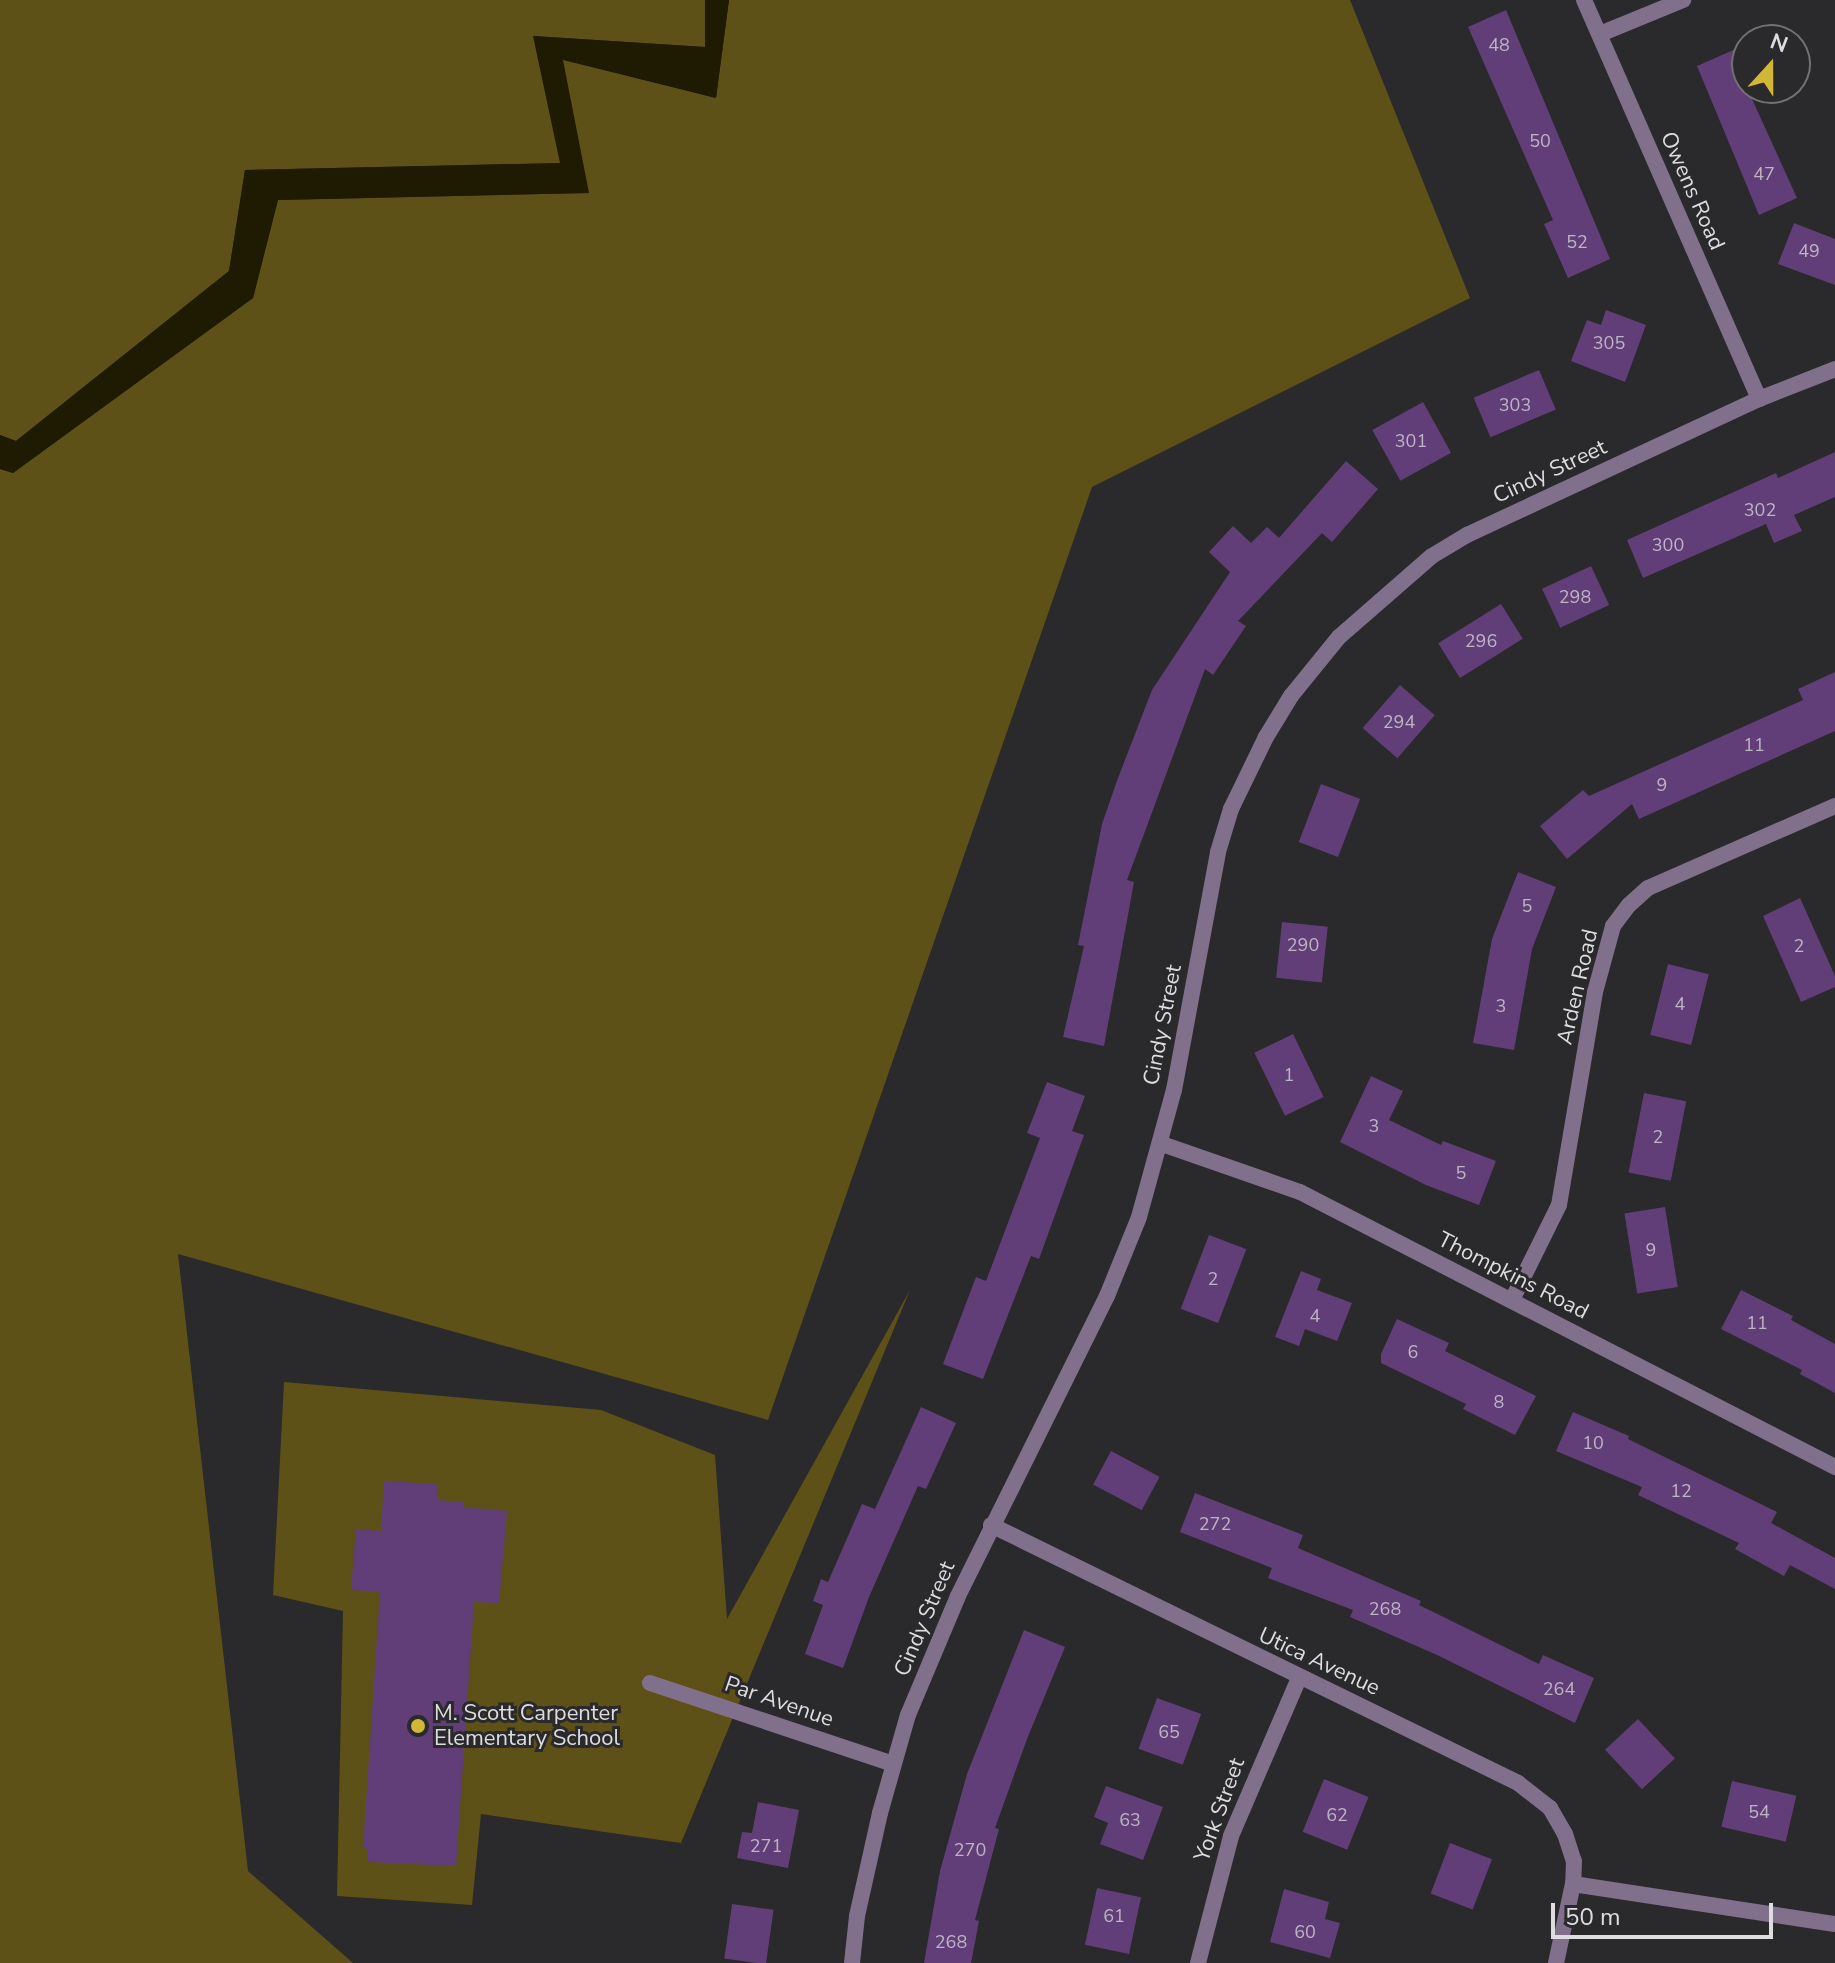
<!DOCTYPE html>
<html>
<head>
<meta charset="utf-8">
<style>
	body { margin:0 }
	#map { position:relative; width:1835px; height:1963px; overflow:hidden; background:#2a292b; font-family:"Nunito Sans",sans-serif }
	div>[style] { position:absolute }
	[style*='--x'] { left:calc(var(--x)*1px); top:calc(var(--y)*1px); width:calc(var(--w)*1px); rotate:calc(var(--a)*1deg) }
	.green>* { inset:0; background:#5d5118 }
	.water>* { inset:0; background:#1f1a02 }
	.building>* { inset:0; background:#623e79; transform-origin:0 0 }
	.minor>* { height:16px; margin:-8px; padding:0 8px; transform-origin:8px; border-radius:8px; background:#81708c }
	.tertiary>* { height:16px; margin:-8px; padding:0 8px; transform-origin:8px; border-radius:8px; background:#81708c }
	.dots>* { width:22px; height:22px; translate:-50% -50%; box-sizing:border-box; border:4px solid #2a292b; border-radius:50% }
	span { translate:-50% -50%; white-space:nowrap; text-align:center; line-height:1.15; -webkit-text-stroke:6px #2a292b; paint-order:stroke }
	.number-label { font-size:18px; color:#beb4c5 }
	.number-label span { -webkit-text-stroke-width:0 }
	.street-label { font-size:22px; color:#dddcde }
	.poi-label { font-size:22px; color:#dddcde }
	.left { translate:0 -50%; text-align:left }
	.north { position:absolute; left:1731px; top:24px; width:80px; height:80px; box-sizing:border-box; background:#2a292b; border:2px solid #727173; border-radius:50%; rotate:21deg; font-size:22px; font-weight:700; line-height:32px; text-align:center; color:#dddcde }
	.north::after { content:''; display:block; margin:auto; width:28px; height:36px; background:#d1b736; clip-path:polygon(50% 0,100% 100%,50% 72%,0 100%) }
	.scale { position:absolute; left:1551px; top:1903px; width:222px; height:36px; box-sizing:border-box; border:4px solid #dddcde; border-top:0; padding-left:10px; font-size:24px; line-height:28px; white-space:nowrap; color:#dddcde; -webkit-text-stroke:6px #2a292b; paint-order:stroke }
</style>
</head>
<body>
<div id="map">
	<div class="green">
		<div style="clip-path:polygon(0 0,705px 0,705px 47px,534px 36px,561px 163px,245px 170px,229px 271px,16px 441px,0 435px)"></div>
		<div style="clip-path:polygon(729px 0,1350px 0,1470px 298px,1092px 487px,768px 1420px,178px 1254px,248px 1871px,353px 1963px,0 1963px,0 469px,13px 473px,253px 298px,278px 200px,588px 193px,562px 59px,716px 98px)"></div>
		<div style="clip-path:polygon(910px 1290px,681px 1843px,481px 1814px,472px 1905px,337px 1896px,343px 1611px,273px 1595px,284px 1382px,601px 1410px,715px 1455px,727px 1619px)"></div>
	</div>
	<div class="water">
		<div style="clip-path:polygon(705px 0,729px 0,716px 98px,563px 60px,589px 193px,278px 200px,253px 298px,13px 473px,0 469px,0 435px,16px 441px,229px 271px,245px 170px,560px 163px,533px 36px,705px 47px)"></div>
	</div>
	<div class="building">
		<div style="clip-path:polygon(1506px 10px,1610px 259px,1568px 278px,1544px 224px,1553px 220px,1468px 27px)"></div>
		<div style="clip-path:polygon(1738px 48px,1747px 68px,1747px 88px,1797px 198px,1759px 215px,1697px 66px)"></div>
		<div style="clip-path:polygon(1794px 223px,1835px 239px,1835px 285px,1778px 264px)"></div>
		<div style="clip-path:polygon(1606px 310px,1646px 325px,1625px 382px,1571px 361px,1587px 320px,1601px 325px)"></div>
		<div style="left:1539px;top:370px;width:43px;height:71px;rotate:67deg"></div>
		<div style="left:1423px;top:402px;width:58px;height:58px;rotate:61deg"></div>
		<div style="clip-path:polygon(1835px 452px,1835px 497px,1794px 515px,1802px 531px,1774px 543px,1766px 524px,1643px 578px,1627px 540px,1776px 473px,1778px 478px)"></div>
		<div style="clip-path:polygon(1346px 461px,1378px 489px,1332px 542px,1322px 533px,1238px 621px,1246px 626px,1213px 675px,1205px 669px,1127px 880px,1134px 882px,1104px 1046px,1063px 1037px,1084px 946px,1078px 945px,1102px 824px,1118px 778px,1152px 690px,1230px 572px,1209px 552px,1233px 526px,1251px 543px,1267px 527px,1279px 538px)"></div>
		<div style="left:1591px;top:566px;width:43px;height:54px;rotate:65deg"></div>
		<div style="left:1501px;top:604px;width:41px;height:74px;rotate:58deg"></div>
		<div style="clip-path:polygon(1835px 672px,1835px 731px,1639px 819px,1632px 804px,1567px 859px,1540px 826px,1583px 790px,1589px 796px,1803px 700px,1798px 689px)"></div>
		<div style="left:1400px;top:685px;width:46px;height:57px;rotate:41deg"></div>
		<div style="left:1321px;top:784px;width:42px;height:62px;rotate:21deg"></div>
		<div style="clip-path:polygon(1518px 872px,1556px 887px,1532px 949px,1514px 1050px,1473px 1043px,1492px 939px)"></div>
		<div style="clip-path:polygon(1800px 898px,1835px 976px,1835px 987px,1801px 1002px,1763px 916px)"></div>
		<div style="left:1282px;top:922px;width:46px;height:56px;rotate:6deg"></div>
		<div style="left:1668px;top:964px;width:42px;height:73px;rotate:14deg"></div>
		<div style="left:1293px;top:1034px;width:70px;height:43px;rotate:64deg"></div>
		<div style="clip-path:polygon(1371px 1076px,1403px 1091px,1389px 1120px,1441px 1145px,1443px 1141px,1496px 1161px,1479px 1205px,1426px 1185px,1340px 1142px)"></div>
		<div style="clip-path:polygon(1047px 1082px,1085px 1096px,1072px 1131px,1084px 1135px,1039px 1259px,1031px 1256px,983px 1379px,943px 1364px,976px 1277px,986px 1281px,1040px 1138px,1027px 1133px)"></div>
		<div style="left:1644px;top:1093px;width:43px;height:81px;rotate:11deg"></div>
		<div style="left:1665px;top:1207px;width:81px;height:41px;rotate:81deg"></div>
		<div style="left:1209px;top:1235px;width:40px;height:79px;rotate:21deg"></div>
		<div style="clip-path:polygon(1301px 1271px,1321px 1279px,1317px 1290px,1352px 1303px,1337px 1341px,1305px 1329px,1299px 1346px,1275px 1337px)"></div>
		<div style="clip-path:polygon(1741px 1290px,1793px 1316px,1791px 1320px,1835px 1344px,1835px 1393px,1800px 1374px,1802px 1370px,1721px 1329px)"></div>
		<div style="clip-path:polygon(1397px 1319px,1449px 1343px,1445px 1351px,1536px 1396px,1515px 1435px,1463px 1409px,1466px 1404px,1381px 1363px,1381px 1354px)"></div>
		<div style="clip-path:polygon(921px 1407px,956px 1423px,926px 1489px,918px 1486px,869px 1597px,843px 1668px,805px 1654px,823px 1605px,813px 1601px,821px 1579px,828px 1582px,862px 1504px,875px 1509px)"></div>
		<div style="clip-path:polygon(1573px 1412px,1629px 1436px,1628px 1439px,1777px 1512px,1771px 1523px,1835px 1558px,1835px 1589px,1790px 1565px,1784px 1576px,1735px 1549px,1739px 1543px,1638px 1495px,1642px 1487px,1556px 1451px)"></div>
		<div style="left:1111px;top:1451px;width:55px;height:38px;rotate:28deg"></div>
		<div style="clip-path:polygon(384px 1481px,438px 1484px,437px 1500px,464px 1502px,463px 1507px,507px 1511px,499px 1603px,474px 1602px,456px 1866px,368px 1862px,368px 1849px,363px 1848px,380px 1592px,351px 1590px,356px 1529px,381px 1531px)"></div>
		<div style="clip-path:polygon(1195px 1493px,1303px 1535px,1298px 1548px,1421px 1601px,1419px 1605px,1539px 1664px,1543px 1655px,1594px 1678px,1575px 1723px,1435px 1654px,1350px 1617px,1353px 1610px,1268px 1578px,1272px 1568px,1180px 1532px)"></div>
		<div style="clip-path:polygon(1024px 1630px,1065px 1647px,1027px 1739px,995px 1828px,999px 1829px,975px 1920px,979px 1921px,971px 1963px,924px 1963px,940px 1871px,967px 1774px)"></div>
		<div style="left:1157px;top:1698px;width:47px;height:54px;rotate:20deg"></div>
		<div style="left:1638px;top:1719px;width:54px;height:45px;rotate:47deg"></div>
		<div style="left:1324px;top:1779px;width:48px;height:57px;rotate:22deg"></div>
		<div style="left:1732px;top:1781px;width:66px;height:47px;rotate:13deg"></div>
		<div style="clip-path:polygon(1106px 1786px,1163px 1807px,1143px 1860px,1100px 1844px,1108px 1823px,1094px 1817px)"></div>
		<div style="clip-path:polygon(758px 1802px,799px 1810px,788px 1868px,737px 1858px,742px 1832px,752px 1833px)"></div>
		<div style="left:1450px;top:1843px;width:45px;height:54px;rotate:21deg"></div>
		<div style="left:1097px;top:1888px;width:45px;height:58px;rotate:12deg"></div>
		<div style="clip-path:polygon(1284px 1889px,1329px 1902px,1325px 1919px,1340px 1923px,1330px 1958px,1270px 1942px)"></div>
		<div style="left:732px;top:1904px;width:42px;height:55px;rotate:8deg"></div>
	</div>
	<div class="minor">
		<div style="--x:1584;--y:0;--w:436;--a:66.3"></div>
		<div style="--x:1600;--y:34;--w:90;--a:-22.3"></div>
		<div style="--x:1162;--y:1144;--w:146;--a:19.2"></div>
		<div style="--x:1300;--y:1192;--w:602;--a:27.2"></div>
		<div style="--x:1512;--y:1300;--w:106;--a:-63.7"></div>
		<div style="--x:1559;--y:1205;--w:216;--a:-80.4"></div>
		<div style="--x:1595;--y:992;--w:68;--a:-74.7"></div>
		<div style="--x:1613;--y:926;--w:26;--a:-53"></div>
		<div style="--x:1629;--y:905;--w:25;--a:-42"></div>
		<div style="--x:1648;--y:888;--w:204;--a:-23.7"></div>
		<div style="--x:991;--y:1525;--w:587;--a:26.08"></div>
		<div style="--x:1518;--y:1783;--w:41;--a:38"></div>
		<div style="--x:1550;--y:1808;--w:30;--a:60"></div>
		<div style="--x:1565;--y:1834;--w:28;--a:72"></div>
		<div style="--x:1574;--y:1861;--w:23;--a:92"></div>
		<div style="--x:1573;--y:1884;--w:265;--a:8.7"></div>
		<div style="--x:650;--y:1683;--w:256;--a:18.4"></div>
		<div style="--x:852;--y:1963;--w:47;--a:-83.9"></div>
		<div style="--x:857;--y:1916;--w:106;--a:-77.4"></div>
		<div style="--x:880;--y:1813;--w:102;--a:-74.1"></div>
		<div style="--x:908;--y:1715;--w:129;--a:-67.2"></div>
		<div style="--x:958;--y:1596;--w:335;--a:-63.6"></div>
		<div style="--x:1107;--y:1296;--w:85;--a:-67.9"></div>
		<div style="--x:1139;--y:1217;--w:132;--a:-74.6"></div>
		<div style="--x:1174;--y:1090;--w:242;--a:-79.5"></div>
		<div style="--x:1218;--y:852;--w:45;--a:-73.2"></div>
		<div style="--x:1231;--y:809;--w:80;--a:-64.1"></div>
		<div style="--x:1266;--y:737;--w:48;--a:-58.6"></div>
		<div style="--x:1291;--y:696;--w:76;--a:-50.9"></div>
		<div style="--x:1339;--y:637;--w:123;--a:-41.1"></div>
		<div style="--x:1432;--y:556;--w:41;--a:-31"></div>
		<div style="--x:1467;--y:535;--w:322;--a:-25"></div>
		<div style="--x:1759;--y:399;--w:82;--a:-21.5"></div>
		<div style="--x:1198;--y:1963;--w:131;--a:-75.4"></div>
		<div style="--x:1231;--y:1836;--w:172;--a:-66.7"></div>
	</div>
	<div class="tertiary">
		<div style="--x:1556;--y:1963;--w:81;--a:-77.9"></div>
	</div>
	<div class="dots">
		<div style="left:418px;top:1726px;background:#d1b736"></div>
	</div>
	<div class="number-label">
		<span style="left:1499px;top:45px">48</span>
		<span style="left:1540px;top:141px">50</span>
		<span style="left:1764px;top:174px">47</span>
		<span style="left:1577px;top:242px">52</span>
		<span style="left:1809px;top:251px">49</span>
		<span style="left:1609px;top:343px">305</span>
		<span style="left:1515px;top:405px">303</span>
		<span style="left:1411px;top:441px">301</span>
		<span style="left:1760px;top:510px">302</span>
		<span style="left:1668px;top:545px">300</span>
		<span style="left:1575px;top:597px">298</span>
		<span style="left:1481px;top:641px">296</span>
		<span style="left:1399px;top:722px">294</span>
		<span style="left:1754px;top:745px">11</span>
		<span style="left:1662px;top:785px">9</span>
		<span style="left:1527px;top:906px">5</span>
		<span style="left:1303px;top:945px">290</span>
		<span style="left:1799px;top:946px">2</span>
		<span style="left:1680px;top:1004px">4</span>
		<span style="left:1501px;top:1006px">3</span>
		<span style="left:1289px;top:1075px">1</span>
		<span style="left:1374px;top:1126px">3</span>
		<span style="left:1658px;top:1137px">2</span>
		<span style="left:1461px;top:1173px">5</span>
		<span style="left:1651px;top:1250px">9</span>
		<span style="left:1213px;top:1279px">2</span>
		<span style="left:1315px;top:1316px">4</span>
		<span style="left:1757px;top:1323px">11</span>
		<span style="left:1413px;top:1352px">6</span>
		<span style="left:1499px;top:1402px">8</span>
		<span style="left:1593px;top:1443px">10</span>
		<span style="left:1681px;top:1491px">12</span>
		<span style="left:1215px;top:1524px">272</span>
		<span style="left:1385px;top:1609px">268</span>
		<span style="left:1559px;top:1689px">264</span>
		<span style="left:1169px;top:1732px">65</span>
		<span style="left:1759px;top:1812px">54</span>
		<span style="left:1337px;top:1815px">62</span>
		<span style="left:1130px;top:1820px">63</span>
		<span style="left:766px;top:1846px">271</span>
		<span style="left:970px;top:1850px">270</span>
		<span style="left:1114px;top:1916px">61</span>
		<span style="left:1305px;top:1932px">60</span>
		<span style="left:951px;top:1942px">268</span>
	</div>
	<div class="street-label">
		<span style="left:1692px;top:191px;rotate:66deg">Owens Road</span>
		<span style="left:1550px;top:472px;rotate:-25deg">Cindy Street</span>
		<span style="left:1578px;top:987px;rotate:-77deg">Arden Road</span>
		<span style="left:1163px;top:1025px;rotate:-79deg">Cindy Street</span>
		<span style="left:1513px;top:1276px;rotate:27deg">Thompkins Road</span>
		<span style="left:925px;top:1619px;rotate:-67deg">Cindy Street</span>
		<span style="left:1319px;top:1662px;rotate:25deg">Utica Avenue</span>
		<span style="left:779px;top:1702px;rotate:19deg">Par Avenue</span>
		<span style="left:1220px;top:1810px;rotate:-70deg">York Street</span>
	</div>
	<div class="poi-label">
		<span class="left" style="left:434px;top:1726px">M. Scott Carpenter<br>Elementary School</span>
	</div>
	<div class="north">N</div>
	<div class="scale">50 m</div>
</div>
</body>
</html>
